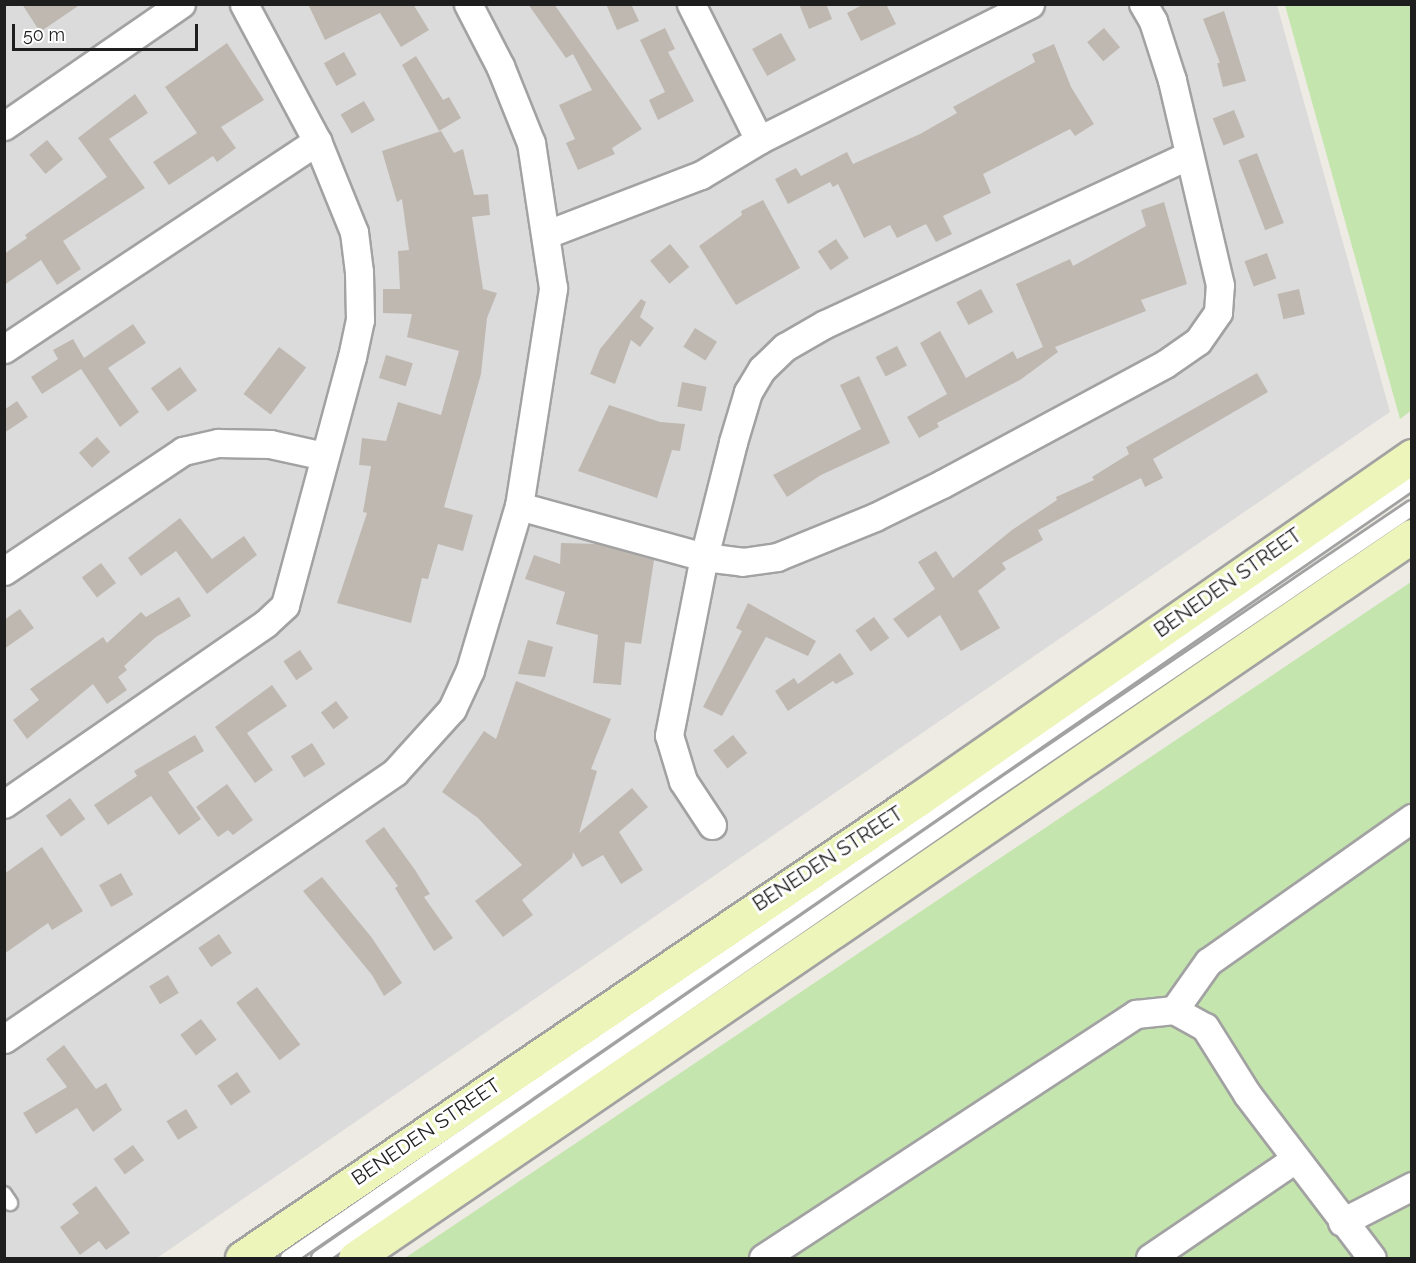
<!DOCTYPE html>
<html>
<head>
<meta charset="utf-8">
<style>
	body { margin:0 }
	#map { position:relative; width:1416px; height:1263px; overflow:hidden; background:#eeebe4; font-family:Raleway,sans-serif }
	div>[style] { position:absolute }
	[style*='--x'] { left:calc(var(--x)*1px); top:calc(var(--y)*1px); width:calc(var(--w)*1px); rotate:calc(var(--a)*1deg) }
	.residential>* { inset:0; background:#dcdbdb }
	.grass>* { inset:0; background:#c4e5ad }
	.building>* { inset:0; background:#beb8b1; transform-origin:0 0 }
	.roads { filter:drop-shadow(2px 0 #a2a2a2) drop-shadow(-2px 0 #a2a2a2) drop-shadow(0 2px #a2a2a2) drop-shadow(0 -2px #a2a2a2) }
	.lane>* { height:14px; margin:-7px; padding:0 7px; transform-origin:7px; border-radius:7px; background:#fff }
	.street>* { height:27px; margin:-13.5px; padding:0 13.5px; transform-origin:13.5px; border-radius:13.5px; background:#fff }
	.secondary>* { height:33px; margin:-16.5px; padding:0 16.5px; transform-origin:16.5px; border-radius:16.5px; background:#edf5bb }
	span { translate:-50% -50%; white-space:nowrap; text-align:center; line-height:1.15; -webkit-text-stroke:6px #fff; paint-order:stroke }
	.street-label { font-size:20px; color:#1e1e1e }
	.frame { position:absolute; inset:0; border:6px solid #1e1e1e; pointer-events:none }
	.scale { position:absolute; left:12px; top:24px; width:186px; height:27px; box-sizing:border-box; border:3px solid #1e1e1e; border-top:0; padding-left:8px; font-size:18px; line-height:21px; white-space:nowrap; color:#1e1e1e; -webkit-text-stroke:4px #fff; paint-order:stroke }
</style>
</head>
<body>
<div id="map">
	<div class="residential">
		<div style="clip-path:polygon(5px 5px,1277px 5px,1390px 412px,157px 1258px,5px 1258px)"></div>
	</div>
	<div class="grass">
		<div style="clip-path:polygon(1285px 5px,1411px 5px,1412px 410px,1400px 419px)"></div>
		<div style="clip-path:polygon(1411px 582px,1411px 1258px,405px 1258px)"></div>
	</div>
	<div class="building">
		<div style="clip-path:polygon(22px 4px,81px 4px,40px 32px)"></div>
		<div style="clip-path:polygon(308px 4px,413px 4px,429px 30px,401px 47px,380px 13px,325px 40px)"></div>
		<div style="clip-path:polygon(528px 4px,554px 4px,642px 129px,612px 148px,615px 154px,578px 170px,566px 143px,575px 139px,559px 105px,592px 90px,573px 54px,566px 58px)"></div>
		<div style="clip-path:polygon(606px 4px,631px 4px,639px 21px,617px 30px)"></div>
		<div style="clip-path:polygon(799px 4px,826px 4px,832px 19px,809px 29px)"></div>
		<div style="clip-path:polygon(864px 4px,886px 4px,896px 24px,861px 41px,847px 13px)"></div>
		<div style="clip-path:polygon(1224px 11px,1246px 81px,1223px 87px,1217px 63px,1220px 63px,1203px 19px)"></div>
		<div style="clip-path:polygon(665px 28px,675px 49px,668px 52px,694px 101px,658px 120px,649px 100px,665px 92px,640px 40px)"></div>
		<div style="left:1104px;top:28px;width:25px;height:22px;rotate:50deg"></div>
		<div style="left:781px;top:33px;width:31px;height:33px;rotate:61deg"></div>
		<div style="clip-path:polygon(227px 43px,264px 100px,221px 127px,236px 148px,217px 162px,213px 156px,169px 185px,153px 162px,197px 133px,165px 87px)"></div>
		<div style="clip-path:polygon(1054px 44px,1071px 87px,1094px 124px,1075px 136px,1070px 129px,983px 174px,991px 193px,943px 216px,952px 234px,936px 242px,926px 224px,897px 238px,890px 225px,864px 238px,838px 184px,833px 187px,830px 182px,788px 204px,775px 179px,796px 168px,801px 176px,847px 152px,853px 164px,920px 134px,957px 113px,953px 107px,1035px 62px,1032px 54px)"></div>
		<div style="left:344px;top:52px;width:26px;height:23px;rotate:61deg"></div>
		<div style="clip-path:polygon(416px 56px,443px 100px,449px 97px,461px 118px,439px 131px,402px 65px)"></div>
		<div style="clip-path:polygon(135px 94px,148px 113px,109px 139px,145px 188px,63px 241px,81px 269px,57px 285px,41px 260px,4px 285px,4px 254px,27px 238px,25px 235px,107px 177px,78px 138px)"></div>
		<div style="left:364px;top:101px;width:22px;height:27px;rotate:60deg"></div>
		<div style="left:1234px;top:110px;width:29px;height:23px;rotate:68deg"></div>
		<div style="clip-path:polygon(441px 131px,454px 153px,463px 149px,474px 195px,488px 194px,490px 215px,472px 217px,483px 289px,497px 293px,487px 318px,481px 374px,444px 507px,473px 515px,463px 551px,438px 544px,428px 579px,422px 578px,411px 623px,337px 603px,367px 513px,363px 512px,371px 466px,359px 465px,362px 438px,386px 441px,398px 402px,441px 415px,459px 351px,407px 337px,412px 314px,383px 313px,383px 289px,400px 289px,398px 251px,409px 250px,402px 199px,397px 202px,382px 151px)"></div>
		<div style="left:47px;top:140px;width:25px;height:23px;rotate:50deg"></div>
		<div style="left:1257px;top:153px;width:75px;height:20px;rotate:69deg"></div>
		<div style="clip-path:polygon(763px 200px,800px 268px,736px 305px,699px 246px,742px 215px,741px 211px)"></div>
		<div style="clip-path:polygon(1164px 202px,1187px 284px,1141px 300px,1146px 311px,1055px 347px,1058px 352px,1020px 380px,937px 423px,939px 427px,919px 438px,907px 417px,947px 394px,920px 343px,940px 331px,966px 378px,1013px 351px,1017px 359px,1043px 347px,1016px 284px,1070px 259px,1073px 266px,1146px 226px,1141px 210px)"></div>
		<div style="left:836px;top:239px;width:23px;height:22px;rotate:56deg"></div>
		<div style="left:670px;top:244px;width:30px;height:26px;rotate:50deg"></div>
		<div style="left:1267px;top:253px;width:27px;height:24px;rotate:70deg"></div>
		<div style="left:981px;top:289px;width:26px;height:28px;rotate:62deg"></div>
		<div style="left:1299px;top:289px;width:26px;height:22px;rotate:77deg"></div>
		<div style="clip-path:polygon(641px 299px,646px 302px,640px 317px,654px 328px,640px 347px,631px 340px,615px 384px,590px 374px,600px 349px)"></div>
		<div style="clip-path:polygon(133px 324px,146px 343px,108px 368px,139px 412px,120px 427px,81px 369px,42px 394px,31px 377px,58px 359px,53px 350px,73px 339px,84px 358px)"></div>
		<div style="left:695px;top:328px;width:26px;height:22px;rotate:32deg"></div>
		<div style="left:897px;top:346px;width:22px;height:24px;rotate:63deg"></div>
		<div style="left:279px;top:347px;width:34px;height:59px;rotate:37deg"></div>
		<div style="left:386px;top:355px;width:28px;height:24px;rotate:17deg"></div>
		<div style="left:180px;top:367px;width:29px;height:36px;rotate:54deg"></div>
		<div style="clip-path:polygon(1257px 373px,1268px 392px,1153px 459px,1163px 478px,1145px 487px,1141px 478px,1038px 530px,1043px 540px,1002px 563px,1006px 569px,978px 591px,1000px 628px,961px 651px,940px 615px,908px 638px,893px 619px,935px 589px,918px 562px,936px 551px,953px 578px,1012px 530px,1057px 500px,1056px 497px,1094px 480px,1092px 477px,1129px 454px,1126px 447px)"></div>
		<div style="clip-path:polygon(859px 376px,890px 443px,821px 475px,787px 497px,773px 475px,861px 429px,840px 385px)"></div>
		<div style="left:682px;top:382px;width:25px;height:25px;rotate:11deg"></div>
		<div style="clip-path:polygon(17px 401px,28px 417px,4px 433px,4px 410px)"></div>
		<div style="clip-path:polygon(609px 405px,660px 422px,685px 424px,680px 451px,672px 450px,657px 498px,578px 471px)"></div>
		<div style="left:97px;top:437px;width:20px;height:24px;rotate:49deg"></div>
		<div style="clip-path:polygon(180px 518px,212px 559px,244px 536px,257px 555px,207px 594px,176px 551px,141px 576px,128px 558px)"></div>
		<div style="clip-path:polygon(561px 543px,599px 544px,654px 560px,641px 644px,625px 642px,621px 685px,593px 683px,598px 635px,556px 624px,565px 592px,525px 579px,534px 555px,560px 564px)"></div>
		<div style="left:101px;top:563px;width:25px;height:24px;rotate:53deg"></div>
		<div style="clip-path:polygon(179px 597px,191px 616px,156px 637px,124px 666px,127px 670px,118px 677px,127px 690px,107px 704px,93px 684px,27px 739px,13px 720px,39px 700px,30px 689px,103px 637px,107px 643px,141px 612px,146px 617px)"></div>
		<div style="clip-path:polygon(748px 603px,816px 641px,808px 656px,766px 637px,722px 716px,703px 707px,742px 631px,736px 628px)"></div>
		<div style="clip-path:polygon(20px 609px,34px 628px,4px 649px,4px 620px)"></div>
		<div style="left:874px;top:617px;width:26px;height:23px;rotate:54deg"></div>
		<div style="clip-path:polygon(528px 640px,553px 647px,545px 677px,518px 674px)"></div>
		<div style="left:300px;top:650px;width:23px;height:20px;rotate:56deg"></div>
		<div style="clip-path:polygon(840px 653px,854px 674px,836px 684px,833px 681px,788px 711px,775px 691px,794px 678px,798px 684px)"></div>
		<div style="clip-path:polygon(516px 681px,611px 719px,591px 769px,597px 771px,579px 833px,632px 788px,648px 807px,619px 832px,643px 870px,621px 884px,603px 855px,582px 867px,573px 852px,572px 858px,522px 900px,533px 915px,503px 937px,475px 901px,522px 865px,478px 818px,442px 792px,484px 731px,496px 739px)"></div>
		<div style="clip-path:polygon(272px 685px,287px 706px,247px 733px,273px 770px,255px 783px,215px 727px)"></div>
		<div style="left:336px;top:701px;width:21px;height:19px;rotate:53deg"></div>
		<div style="clip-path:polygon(195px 735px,204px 751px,168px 772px,201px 819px,179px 835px,151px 796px,108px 825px,94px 805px,137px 776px,134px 771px)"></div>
		<div style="left:733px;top:735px;width:23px;height:25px;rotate:52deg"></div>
		<div style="left:312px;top:743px;width:25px;height:25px;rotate:58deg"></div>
		<div style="clip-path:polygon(227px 784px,253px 820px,233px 835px,228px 830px,218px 837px,196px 807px)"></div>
		<div style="left:70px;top:798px;width:26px;height:30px;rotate:54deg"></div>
		<div style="clip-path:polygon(384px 827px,415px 870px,430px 894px,424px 897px,453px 938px,434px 951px,395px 888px,398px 886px,365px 841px)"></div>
		<div style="clip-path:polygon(42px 847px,83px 911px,52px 930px,48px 923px,4px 954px,4px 874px)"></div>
		<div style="left:121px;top:873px;width:25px;height:25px;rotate:61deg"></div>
		<div style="clip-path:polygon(322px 877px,372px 938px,402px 983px,384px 996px,372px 975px,303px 891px)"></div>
		<div style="left:219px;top:934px;width:23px;height:25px;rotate:56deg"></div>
		<div style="left:168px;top:975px;width:21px;height:22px;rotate:59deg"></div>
		<div style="left:257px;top:987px;width:72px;height:26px;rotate:53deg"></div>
		<div style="left:201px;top:1019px;width:26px;height:26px;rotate:53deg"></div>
		<div style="clip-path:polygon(64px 1045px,96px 1089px,106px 1083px,122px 1110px,93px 1132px,77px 1108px,36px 1134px,23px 1113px,67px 1087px,46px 1059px)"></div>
		<div style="left:237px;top:1072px;width:24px;height:24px;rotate:55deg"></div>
		<div style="left:186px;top:1109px;width:22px;height:23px;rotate:58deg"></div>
		<div style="left:133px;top:1145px;width:19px;height:24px;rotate:54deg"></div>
		<div style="clip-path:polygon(96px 1186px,130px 1233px,106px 1250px,99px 1241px,80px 1255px,60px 1227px,79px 1213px,72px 1204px)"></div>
	</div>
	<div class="roads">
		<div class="lane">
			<div style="--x:4;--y:1194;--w:11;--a:56"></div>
			<div style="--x:288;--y:1258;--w:1366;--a:-34.62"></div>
			<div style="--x:319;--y:1258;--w:807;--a:-34.65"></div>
			<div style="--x:983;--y:799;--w:518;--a:-34.15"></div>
		</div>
		<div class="street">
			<div style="--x:691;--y:4;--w:152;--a:63.4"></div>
			<div style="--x:4;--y:126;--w:215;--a:-34.6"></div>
			<div style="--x:547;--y:234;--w:165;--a:-21"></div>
			<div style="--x:701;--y:175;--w:68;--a:-31.1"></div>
			<div style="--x:759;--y:140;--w:303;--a:-26.6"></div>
			<div style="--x:4;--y:349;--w:376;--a:-33.6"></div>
			<div style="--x:519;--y:506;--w:192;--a:15.4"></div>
			<div style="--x:704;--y:557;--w:38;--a:7"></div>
			<div style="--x:742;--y:562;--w:35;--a:-8"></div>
			<div style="--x:777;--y:557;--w:106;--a:-22.2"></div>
			<div style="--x:875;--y:517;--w:75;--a:-26.2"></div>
			<div style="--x:942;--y:484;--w:253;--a:-28.3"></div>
			<div style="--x:1165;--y:364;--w:40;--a:-34.9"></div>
			<div style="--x:1198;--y:341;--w:35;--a:-55"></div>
			<div style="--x:1218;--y:312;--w:27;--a:-86"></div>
			<div style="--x:1220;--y:285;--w:211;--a:-103.2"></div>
			<div style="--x:1172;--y:80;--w:62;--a:-107.9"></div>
			<div style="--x:1153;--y:21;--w:20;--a:-120"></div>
			<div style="--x:4;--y:571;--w:216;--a:-33.8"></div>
			<div style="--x:183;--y:451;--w:36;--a:-13"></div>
			<div style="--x:218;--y:443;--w:52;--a:1.1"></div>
			<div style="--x:270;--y:444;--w:55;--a:12.5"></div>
			<div style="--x:4;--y:804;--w:318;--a:-34.6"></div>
			<div style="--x:266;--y:623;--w:26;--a:-43"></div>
			<div style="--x:285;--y:605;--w:257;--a:-74.9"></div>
			<div style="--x:352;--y:357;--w:38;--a:-78"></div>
			<div style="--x:360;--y:320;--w:48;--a:-91.2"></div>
			<div style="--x:359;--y:272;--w:40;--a:-97.1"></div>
			<div style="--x:354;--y:232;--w:98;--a:-112.1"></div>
			<div style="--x:317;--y:141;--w:155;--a:-118.1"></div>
			<div style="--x:712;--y:825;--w:53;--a:-123.4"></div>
			<div style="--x:683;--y:781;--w:48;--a:-106.9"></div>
			<div style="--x:669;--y:735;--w:181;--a:-78.9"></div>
			<div style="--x:704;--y:557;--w:119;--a:-75.8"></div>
			<div style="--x:733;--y:442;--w:52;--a:-73.3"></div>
			<div style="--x:748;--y:392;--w:27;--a:-59"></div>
			<div style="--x:762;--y:369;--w:32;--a:-44"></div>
			<div style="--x:785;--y:347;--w:46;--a:-29.9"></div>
			<div style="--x:825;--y:324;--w:401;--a:-24.9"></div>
			<div style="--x:1174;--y:1010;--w:59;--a:-54.7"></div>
			<div style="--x:1208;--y:962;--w:250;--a:-35.2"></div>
			<div style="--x:4;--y:1039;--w:473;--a:-34.3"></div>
			<div style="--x:395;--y:772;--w:85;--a:-47.9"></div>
			<div style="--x:452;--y:709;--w:43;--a:-65.2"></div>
			<div style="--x:470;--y:670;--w:171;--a:-73.4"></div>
			<div style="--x:519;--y:506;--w:221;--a:-81.1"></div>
			<div style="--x:553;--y:288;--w:147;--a:-98.6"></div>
			<div style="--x:531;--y:143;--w:83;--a:-111.9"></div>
			<div style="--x:500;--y:66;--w:70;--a:-117.3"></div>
			<div style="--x:1342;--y:1222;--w:79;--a:-27.2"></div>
			<div style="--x:763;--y:1258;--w:446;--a:-33.2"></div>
			<div style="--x:1136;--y:1014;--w:38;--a:-6"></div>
			<div style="--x:1174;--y:1010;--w:35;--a:29"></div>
			<div style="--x:1205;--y:1027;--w:79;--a:57.9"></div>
			<div style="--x:1247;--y:1094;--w:206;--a:52.7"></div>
			<div style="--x:1150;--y:1258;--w:176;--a:-34.3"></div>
		</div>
		<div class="secondary">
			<div style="--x:242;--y:1258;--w:816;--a:-34.16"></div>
			<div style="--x:917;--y:800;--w:603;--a:-34.8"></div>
			<div style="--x:355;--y:1258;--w:1280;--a:-34.34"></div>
		</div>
	</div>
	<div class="street-label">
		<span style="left:1228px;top:583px;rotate:-35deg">BENEDEN STREET</span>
		<span style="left:828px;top:859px;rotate:-33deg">BENEDEN STREET</span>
		<span style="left:426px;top:1132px;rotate:-34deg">BENEDEN STREET</span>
	</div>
	<div class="frame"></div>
	<div class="scale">50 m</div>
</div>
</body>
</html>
